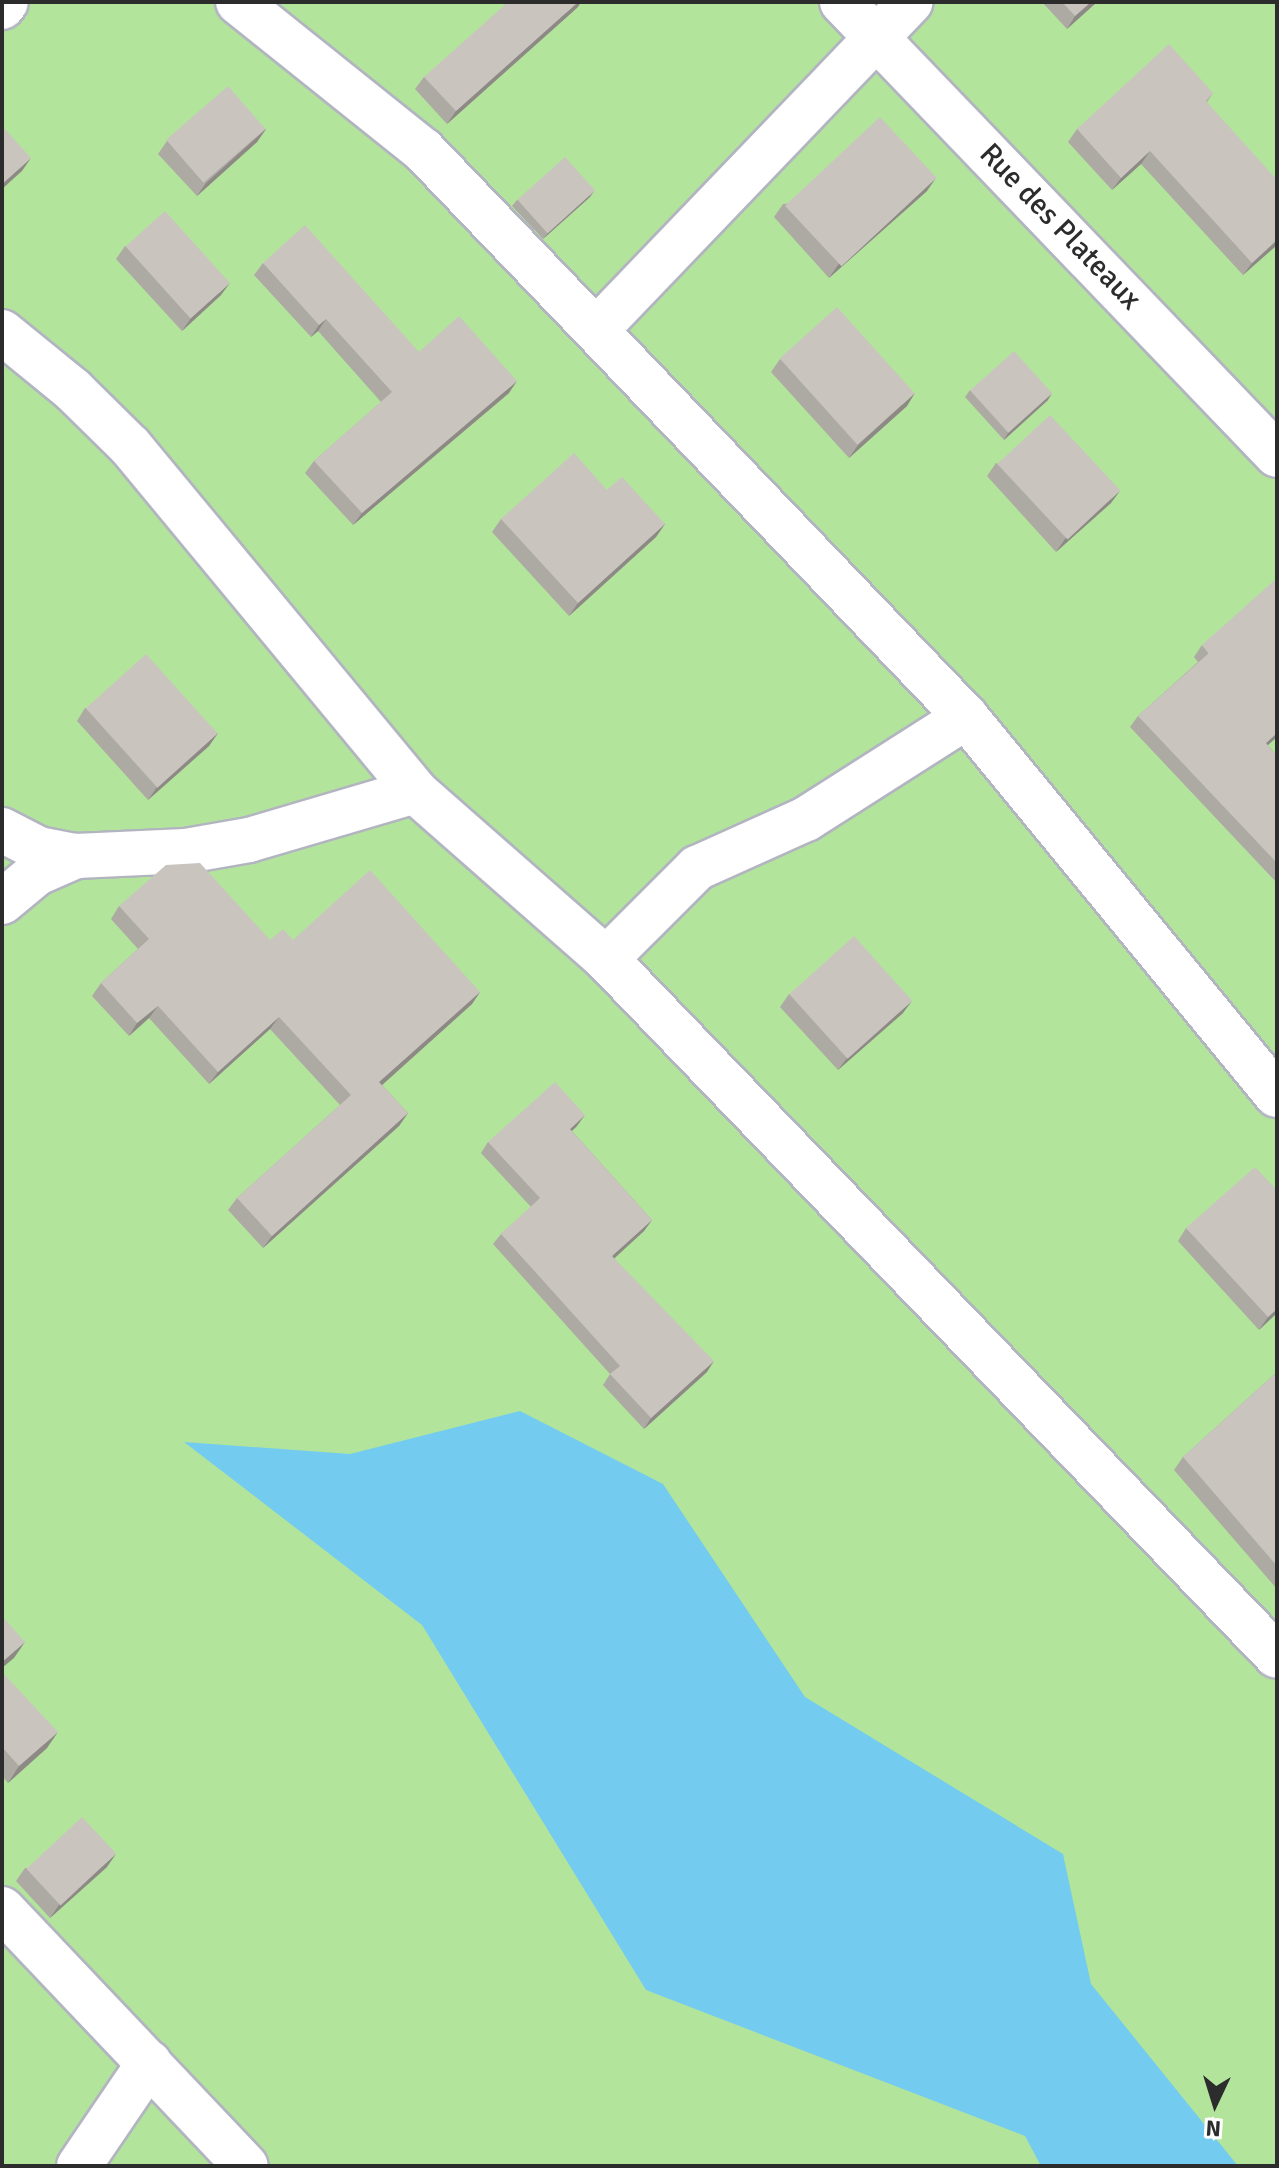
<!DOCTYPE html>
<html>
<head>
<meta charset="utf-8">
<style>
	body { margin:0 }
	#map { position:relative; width:1279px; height:2168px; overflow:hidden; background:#eee7df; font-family:Signika,sans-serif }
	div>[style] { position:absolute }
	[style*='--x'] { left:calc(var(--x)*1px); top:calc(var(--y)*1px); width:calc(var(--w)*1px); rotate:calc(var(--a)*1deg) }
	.green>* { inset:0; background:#b3e49c; transform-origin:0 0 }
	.water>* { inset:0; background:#73ccef }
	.roads { filter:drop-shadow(2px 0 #b2b5c0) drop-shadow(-2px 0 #b2b5c0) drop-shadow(0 2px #b2b5c0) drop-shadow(0 -2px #b2b5c0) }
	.minor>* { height:44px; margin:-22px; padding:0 22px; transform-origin:22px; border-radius:22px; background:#fff }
	.wall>* { inset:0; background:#ada9a3 }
	.shaded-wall>* { inset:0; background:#8d8985 }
	.building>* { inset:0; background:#c9c4be; transform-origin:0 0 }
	span { translate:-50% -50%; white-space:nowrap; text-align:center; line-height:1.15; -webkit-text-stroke:8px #fff; paint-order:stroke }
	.street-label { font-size:30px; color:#2c2c2c }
	.frame { position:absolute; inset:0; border:4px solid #2c2c2c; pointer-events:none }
	.north { position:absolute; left:1175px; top:2064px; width:80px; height:80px; -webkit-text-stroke:6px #fff; paint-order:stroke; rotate:184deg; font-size:22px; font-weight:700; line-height:32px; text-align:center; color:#2c2c2c }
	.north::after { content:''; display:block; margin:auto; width:28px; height:36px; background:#2c2c2c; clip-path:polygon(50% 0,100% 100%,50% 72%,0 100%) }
</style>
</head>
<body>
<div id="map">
	<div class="green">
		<div style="left:2px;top:2px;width:1275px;height:2164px"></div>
	</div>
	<div class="water">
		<div style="clip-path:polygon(520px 1411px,663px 1484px,805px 1697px,1063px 1854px,1091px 1984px,1238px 2166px,1041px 2166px,1025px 2136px,646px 1990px,422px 1625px,184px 1442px,350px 1454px)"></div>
	</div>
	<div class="roads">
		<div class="minor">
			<div style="--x:238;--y:2;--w:237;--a:38.7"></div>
			<div style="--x:423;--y:150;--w:785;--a:46.24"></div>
			<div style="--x:966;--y:717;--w:489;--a:50.6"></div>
			<div style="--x:842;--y:2;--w:628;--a:46.16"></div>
			<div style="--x:2;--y:7;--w:6;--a:-51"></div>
			<div style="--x:597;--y:329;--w:453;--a:-46.2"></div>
			<div style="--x:2;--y:332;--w:92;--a:39.2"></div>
			<div style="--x:73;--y:390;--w:80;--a:44.5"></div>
			<div style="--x:130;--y:446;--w:447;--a:50.4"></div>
			<div style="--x:415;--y:791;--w:254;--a:41.3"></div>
			<div style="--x:606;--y:959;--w:967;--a:46.09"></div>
			<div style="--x:2;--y:830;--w:42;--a:27.2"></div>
			<div style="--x:39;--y:849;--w:38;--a:11"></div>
			<div style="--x:76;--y:856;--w:110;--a:-2.6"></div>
			<div style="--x:186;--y:851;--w:64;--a:-9.9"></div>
			<div style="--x:249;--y:840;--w:173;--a:-16.4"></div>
			<div style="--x:2;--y:902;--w:45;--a:-39.6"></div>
			<div style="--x:37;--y:873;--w:43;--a:-23.6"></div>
			<div style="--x:606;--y:959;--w:129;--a:-45"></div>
			<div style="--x:697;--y:868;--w:120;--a:-24.2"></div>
			<div style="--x:806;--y:819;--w:190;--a:-32.5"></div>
			<div style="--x:2;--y:1909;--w:354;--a:46.5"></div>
			<div style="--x:79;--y:2166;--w:125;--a:-55.8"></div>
		</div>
	</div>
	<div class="wall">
		<div style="clip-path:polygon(1042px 2px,1097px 2px,1067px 29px)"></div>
		<div style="clip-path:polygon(578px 7px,447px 124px,415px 89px,424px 77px)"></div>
		<div style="clip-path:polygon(1213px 93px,1207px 102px,1277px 245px,1243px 275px,1141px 164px,1112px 190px,1068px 142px,1077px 129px)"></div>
		<div style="clip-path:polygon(266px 129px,257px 142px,197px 196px,158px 154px,167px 141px)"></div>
		<div style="clip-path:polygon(927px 191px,829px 278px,774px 217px,783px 204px)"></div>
		<div style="clip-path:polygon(590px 197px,543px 239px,512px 206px,517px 200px)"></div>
		<div style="clip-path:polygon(125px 246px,221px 295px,182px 331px,116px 259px)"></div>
		<div style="clip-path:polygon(263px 263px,419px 352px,509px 393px,353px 525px,305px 473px,314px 461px,381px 402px,318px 331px,311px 337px,254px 275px)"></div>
		<div style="clip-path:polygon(780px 359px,907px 406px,849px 458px,771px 372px)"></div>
		<div style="clip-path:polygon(970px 390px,1048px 400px,1004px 440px,965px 397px)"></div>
		<div style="clip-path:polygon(996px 463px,1111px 503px,1056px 552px,987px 476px)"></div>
		<div style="clip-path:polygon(607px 490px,665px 524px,656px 537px,569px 616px,492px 532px,501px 519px)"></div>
		<div style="clip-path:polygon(1202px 645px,1277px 737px,1268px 745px,1277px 756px,1277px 883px,1130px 727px,1138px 716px,1198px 662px,1194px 657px)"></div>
		<div style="clip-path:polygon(85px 708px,218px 733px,209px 746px,148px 800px,77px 721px)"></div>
		<div style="clip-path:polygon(119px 906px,270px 940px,293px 940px,480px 992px,472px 1004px,382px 1085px,408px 1113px,399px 1126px,263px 1248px,228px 1210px,237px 1198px,340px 1105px,270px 1029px,209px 1084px,149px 1018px,129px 1036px,92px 996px,101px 983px,138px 949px,111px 919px)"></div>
		<div style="clip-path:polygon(789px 994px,903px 1013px,838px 1070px,780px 1007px)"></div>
		<div style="clip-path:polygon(577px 1126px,572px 1131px,652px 1220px,644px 1231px,614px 1258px,707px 1372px,644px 1429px,603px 1385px,610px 1374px,493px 1244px,501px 1234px,531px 1207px,481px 1153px,488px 1142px)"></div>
		<div style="clip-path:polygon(1186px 1228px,1277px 1313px,1259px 1330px,1178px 1241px)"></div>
		<div style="clip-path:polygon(1277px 1372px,1277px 1589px,1174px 1470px,1183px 1457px)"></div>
		<div style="clip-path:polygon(2px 1672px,47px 1748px,8px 1783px,2px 1776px)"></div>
		<div style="clip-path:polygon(107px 1867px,50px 1918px,16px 1881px,25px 1868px)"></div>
	</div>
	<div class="shaded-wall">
		<div style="clip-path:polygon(578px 2px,581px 2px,578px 7px,447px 124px,456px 111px)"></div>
		<div style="clip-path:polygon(1091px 2px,1097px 2px,1067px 29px,1075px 16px)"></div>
		<div style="clip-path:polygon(266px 129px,257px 142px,197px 196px,206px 183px)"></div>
		<div style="clip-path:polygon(1150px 151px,1141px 164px,1112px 190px,1121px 178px)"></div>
		<div style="clip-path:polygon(31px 158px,22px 171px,2px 189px,2px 184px)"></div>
		<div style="clip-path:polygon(936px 178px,927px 191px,829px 278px,838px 265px)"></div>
		<div style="clip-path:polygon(595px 190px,590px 197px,543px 239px,548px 233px)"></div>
		<div style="clip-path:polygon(1277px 240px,1277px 245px,1243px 275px,1252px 263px)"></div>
		<div style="clip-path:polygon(230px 283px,221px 295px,182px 331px,191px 318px)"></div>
		<div style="clip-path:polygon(326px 319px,318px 331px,311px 337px,319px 325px)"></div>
		<div style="clip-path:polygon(517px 381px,509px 393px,353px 525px,362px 513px)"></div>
		<div style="clip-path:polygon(915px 393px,907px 406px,849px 458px,858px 445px)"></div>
		<div style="clip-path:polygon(1052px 393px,1048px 400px,1004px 440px,1008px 433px)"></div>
		<div style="clip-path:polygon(1120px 491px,1111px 503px,1056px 552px,1065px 539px)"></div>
		<div style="clip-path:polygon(665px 524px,656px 537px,569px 616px,578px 603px)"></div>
		<div style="clip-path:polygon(218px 733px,209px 746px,148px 800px,157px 787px)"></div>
		<div style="clip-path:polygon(1277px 733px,1277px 737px,1258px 754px,1266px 743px)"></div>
		<div style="clip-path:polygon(480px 992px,472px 1004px,371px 1095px,379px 1082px)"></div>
		<div style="clip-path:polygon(912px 1001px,903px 1013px,838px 1070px,847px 1058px)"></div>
		<div style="clip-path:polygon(158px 1006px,149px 1018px,129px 1036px,137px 1023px)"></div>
		<div style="clip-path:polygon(279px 1017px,270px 1029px,209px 1084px,218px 1072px)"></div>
		<div style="clip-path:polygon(408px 1113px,399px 1126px,263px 1248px,272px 1236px)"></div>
		<div style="clip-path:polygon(585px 1115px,577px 1126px,562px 1140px,570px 1129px)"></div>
		<div style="clip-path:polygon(652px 1220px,644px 1231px,605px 1267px,612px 1256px)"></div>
		<div style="clip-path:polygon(1277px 1309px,1277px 1313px,1259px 1330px,1268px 1317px)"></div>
		<div style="clip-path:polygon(714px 1361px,707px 1372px,644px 1429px,651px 1418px)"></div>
		<div style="clip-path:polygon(25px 1642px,14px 1658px,2px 1668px,2px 1662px)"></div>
		<div style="clip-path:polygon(58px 1732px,47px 1748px,8px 1783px,19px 1766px)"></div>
		<div style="clip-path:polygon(116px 1854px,107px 1867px,50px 1918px,59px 1905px)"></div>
	</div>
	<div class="building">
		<div style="clip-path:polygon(508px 2px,578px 2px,456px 111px,424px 77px)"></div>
		<div style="clip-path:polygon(1062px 2px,1091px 2px,1075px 16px)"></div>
		<div style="clip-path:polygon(1169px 44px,1213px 93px,1206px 101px,1277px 180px,1277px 240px,1252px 263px,1150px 151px,1121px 178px,1077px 129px)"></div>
		<div style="left:228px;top:86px;width:57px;height:82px;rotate:49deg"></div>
		<div style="left:880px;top:117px;width:83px;height:130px;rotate:47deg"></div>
		<div style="clip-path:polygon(2px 126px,31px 158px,2px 184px)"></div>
		<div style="left:565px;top:157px;width:45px;height:64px;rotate:48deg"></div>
		<div style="left:165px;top:211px;width:97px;height:53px;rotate:48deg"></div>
		<div style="clip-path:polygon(305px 225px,419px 352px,459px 316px,517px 381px,362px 513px,314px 461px,392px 392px,326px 319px,319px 325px,263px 263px)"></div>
		<div style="left:837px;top:307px;width:116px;height:77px;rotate:48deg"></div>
		<div style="left:1014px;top:351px;width:57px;height:59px;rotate:48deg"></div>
		<div style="left:1050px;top:415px;width:103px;height:72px;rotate:47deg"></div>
		<div style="clip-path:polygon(574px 453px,607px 490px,622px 477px,665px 524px,578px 603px,501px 519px)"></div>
		<div style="clip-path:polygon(1277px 578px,1277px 733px,1266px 743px,1277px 756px,1277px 863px,1138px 716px,1209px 653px,1202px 645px)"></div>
		<div style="left:146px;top:654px;width:107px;height:81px;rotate:48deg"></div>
		<div style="clip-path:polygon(200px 863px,270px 940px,283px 929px,293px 940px,370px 870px,480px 992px,379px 1082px,408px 1113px,272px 1236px,237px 1198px,351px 1095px,279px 1017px,218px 1072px,158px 1006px,137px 1023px,101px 983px,149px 939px,119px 906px,166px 865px)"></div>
		<div style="left:854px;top:936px;width:87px;height:87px;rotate:48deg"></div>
		<div style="clip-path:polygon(555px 1082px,585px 1115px,570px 1129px,652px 1220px,612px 1256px,714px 1361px,651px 1418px,610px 1374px,620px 1366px,501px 1234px,540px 1198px,488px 1142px)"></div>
		<div style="clip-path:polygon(1255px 1167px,1277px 1190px,1277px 1309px,1268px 1317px,1186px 1228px)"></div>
		<div style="clip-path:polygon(1277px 1372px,1277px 1566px,1183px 1457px)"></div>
		<div style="clip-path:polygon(2px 1616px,25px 1642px,2px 1662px)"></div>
		<div style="clip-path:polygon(2px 1672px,58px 1732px,19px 1766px,2px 1747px)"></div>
		<div style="left:82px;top:1817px;width:50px;height:76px;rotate:47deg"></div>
	</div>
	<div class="street-label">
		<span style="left:1060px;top:227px;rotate:46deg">Rue des Plateaux</span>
	</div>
	<div class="frame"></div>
	<div class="north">N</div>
</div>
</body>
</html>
